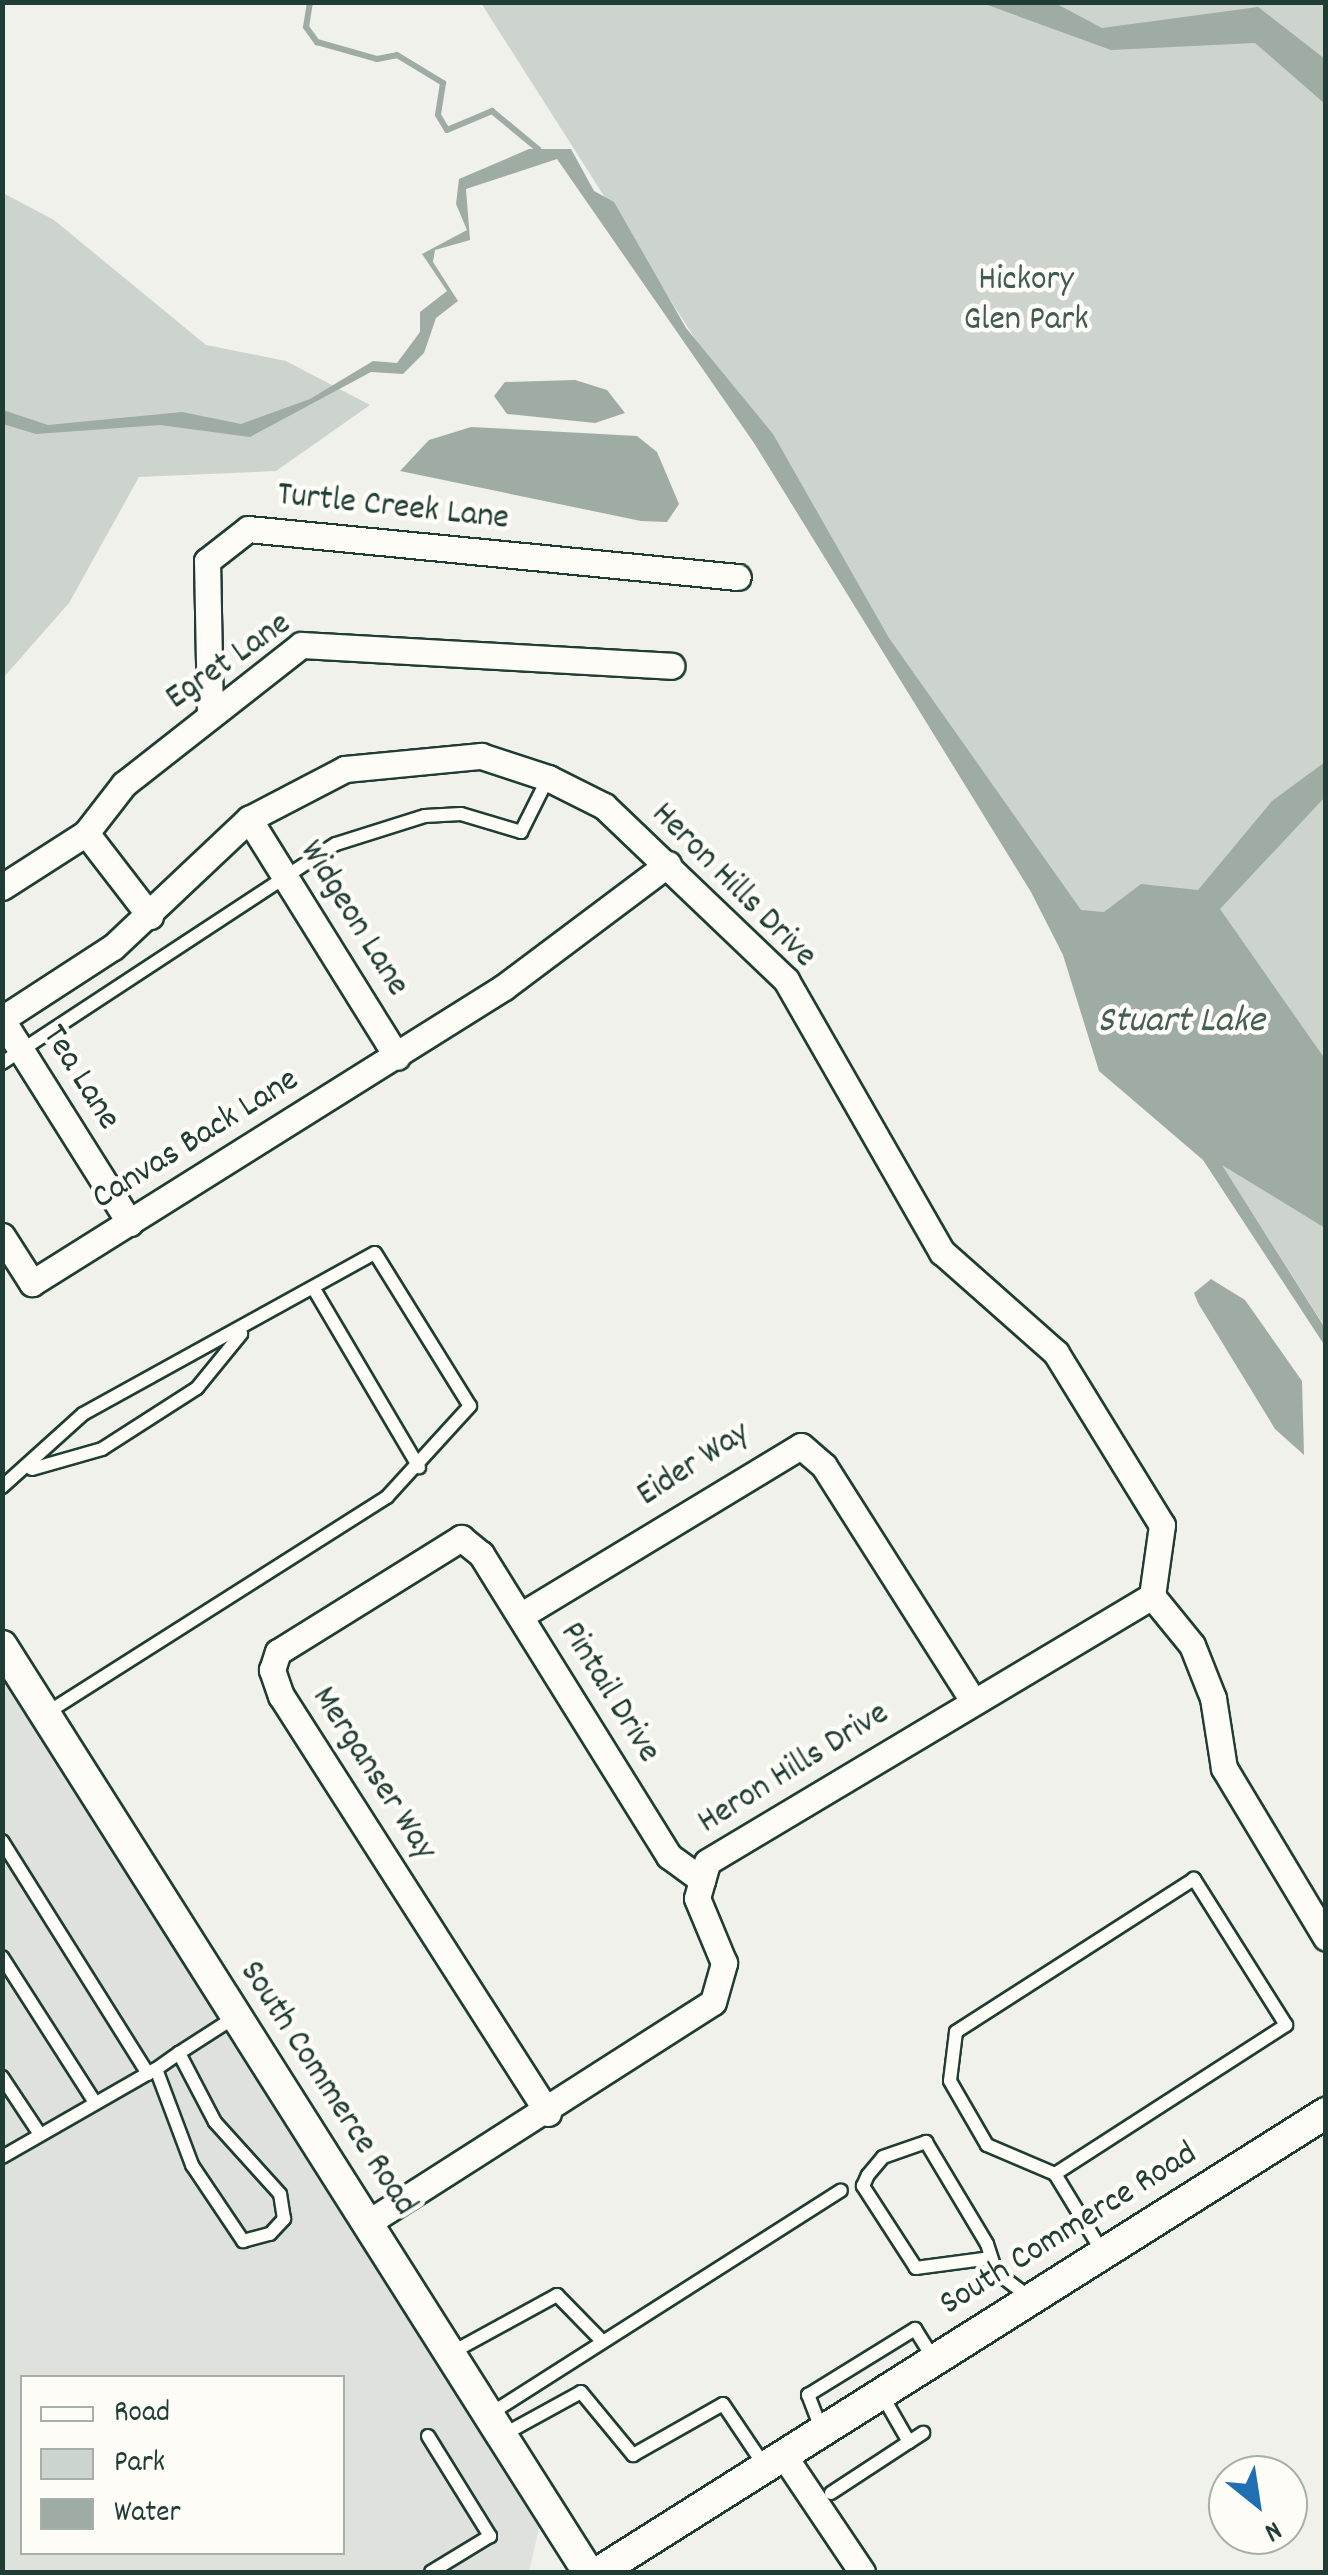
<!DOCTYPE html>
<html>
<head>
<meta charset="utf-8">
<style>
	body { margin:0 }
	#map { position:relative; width:1328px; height:2575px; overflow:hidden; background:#f0f1eb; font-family:Dekko,sans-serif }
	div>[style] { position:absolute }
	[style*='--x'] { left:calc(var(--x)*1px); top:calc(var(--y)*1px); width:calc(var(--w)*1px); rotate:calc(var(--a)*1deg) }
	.built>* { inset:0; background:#dfe2dc }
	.green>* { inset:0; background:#cdd3cd }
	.water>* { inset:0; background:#9faca4 }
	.stream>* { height:6px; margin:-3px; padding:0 3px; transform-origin:3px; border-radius:3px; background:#9faca4 }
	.roads { filter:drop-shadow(2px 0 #1f3d34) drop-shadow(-2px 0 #1f3d34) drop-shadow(0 2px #1f3d34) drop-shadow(0 -2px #1f3d34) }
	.service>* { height:12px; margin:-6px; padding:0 6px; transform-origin:6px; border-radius:6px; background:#fdfcf7 }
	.minor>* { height:25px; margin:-12.5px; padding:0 12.5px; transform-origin:12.5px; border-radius:12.5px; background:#fdfcf7 }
	.tertiary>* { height:30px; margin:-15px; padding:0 15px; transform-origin:15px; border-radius:15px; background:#fdfcf7 }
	span { translate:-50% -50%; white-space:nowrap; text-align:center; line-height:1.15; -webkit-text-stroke:9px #fdfcf7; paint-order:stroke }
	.park-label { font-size:35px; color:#425b53 }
	.street-label { font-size:35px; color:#1f3d34 }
	.water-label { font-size:38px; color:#455e56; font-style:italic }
	.frame { position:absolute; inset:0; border:5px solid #1f3d34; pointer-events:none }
	.legend { position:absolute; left:20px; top:2375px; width:325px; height:180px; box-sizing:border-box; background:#fdfcf7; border:2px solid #a4b0a9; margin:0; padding:12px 18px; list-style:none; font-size:30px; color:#1f3d34 }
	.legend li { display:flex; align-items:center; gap:20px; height:50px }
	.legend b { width:50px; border:2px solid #a4b0a9 }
	.north { position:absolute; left:1208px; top:2455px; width:100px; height:100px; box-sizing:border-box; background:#fdfcf7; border:2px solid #a4b0a9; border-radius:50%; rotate:150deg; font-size:28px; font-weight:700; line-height:40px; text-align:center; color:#1f3d34 }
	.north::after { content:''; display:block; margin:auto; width:35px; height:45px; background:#1f6fb2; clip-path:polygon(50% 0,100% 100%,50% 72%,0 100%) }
</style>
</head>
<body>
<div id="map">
	<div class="built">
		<div style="clip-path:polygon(evenodd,2px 1627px,546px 2497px,529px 2572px,3px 2572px,2px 1627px,22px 2378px,342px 2378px,342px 2552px,22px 2552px,22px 2378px)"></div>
	</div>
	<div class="green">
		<div style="clip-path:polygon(481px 3px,1325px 3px,1325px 1327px)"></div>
		<div style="clip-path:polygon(3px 193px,54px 220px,206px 345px,286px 361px,370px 405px,276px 471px,139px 477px,69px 603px,3px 678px)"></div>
	</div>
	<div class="water">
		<div style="clip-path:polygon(982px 3px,1055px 3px,1102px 28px,1258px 7px,1325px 59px,1325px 104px,1255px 43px,1111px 50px)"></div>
		<div style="clip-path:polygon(529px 149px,571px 149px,594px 191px,614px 202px,686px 328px,773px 434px,889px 638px,1081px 910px,1104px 912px,1141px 884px,1198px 890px,1272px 801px,1325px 762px,1325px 797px,1220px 909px,1325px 1059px,1325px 1228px,1222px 1165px,1325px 1328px,1325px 1346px,1203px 1160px,1099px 1071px,1063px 955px,1031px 892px,754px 443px,557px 159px,466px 189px,470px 240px,435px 250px,433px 262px,458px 301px,436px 318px,424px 353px,403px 374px,371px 372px,250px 437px,160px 425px,36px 434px,3px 424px,3px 410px,48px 425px,182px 412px,241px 424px,310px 399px,373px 361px,397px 363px,420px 332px,420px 312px,447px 291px,422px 254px,467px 230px,456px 204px,459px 179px)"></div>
		<div style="clip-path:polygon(575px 380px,607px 390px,625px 413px,595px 423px,507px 414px,494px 396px,505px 382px)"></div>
		<div style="clip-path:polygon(471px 427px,637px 436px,657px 452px,679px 504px,667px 522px,641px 521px,400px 471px,429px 440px)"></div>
		<div style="clip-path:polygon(1211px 1279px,1245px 1300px,1302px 1381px,1304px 1455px,1275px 1429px,1198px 1303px,1194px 1293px)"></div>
	</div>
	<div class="stream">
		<div style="--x:310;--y:2;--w:25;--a:99"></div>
		<div style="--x:306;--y:27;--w:19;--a:54"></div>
		<div style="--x:317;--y:42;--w:62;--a:15.8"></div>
		<div style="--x:377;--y:59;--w:20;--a:-11"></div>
		<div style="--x:397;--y:55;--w:54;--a:31.3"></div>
		<div style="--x:443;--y:83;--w:32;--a:99"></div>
		<div style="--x:438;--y:115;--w:17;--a:59"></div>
		<div style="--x:447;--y:130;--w:49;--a:-22.9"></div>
		<div style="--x:492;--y:111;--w:60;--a:39.6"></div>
	</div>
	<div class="roads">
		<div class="service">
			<div style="--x:2;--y:1063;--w:399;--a:-33.3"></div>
			<div style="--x:336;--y:844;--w:93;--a:-17.5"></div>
			<div style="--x:425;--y:816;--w:36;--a:-3"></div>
			<div style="--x:461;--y:814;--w:63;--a:16.7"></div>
			<div style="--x:521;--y:832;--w:60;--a:-63.4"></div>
			<div style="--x:314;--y:1289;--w:207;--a:59.5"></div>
			<div style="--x:32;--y:1469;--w:73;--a:-15.9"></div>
			<div style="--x:102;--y:1449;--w:113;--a:-32.7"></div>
			<div style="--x:197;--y:1388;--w:70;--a:-50.8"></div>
			<div style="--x:2;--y:1487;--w:109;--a:-42"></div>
			<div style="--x:83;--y:1414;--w:333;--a:-28.9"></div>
			<div style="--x:375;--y:1253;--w:180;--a:58.2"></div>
			<div style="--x:470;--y:1406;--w:123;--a:132.4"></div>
			<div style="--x:387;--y:1497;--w:405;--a:147.6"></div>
			<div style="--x:2;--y:1841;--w:275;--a:57.9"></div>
			<div style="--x:2;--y:1957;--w:167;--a:57.4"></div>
			<div style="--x:179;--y:2053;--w:28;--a:145"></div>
			<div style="--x:156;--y:2069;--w:103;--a:69.4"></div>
			<div style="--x:192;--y:2165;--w:92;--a:56.1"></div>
			<div style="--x:243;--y:2241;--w:28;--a:-15"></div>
			<div style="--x:270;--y:2234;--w:21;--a:-47"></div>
			<div style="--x:284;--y:2219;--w:25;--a:-99"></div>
			<div style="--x:280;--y:2194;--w:97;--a:-132.1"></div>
			<div style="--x:215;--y:2122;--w:78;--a:-117.6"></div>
			<div style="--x:179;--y:2053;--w:67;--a:-32.7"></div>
			<div style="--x:2;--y:2077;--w:67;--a:56.5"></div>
			<div style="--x:2;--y:2157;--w:175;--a:-29.8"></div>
			<div style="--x:1055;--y:2174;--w:275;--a:-32.8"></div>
			<div style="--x:1286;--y:2025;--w:173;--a:-122.2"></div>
			<div style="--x:1194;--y:1879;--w:283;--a:147.3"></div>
			<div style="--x:956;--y:2032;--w:49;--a:97"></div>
			<div style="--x:950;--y:2081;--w:74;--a:60"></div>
			<div style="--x:987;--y:2145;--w:74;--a:23.1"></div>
			<div style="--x:1055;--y:2174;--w:92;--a:58.7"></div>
			<div style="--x:991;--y:2258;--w:76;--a:172.4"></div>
			<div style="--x:916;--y:2268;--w:98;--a:-122.9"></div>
			<div style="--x:863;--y:2186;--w:12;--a:-66"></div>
			<div style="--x:868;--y:2175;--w:23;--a:-50"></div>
			<div style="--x:883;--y:2157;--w:46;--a:-19.2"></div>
			<div style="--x:926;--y:2142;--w:119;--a:59.1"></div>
			<div style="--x:987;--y:2244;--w:29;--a:72"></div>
			<div style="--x:996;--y:2272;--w:41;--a:37.1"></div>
			<div style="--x:451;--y:2353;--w:121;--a:-28.7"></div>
			<div style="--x:557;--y:2295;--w:64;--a:45.6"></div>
			<div style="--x:490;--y:2414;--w:416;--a:-32.5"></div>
			<div style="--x:822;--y:2431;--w:39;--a:-111"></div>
			<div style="--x:808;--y:2395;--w:126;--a:-31.7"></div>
			<div style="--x:915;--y:2329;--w:36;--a:58"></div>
			<div style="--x:428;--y:2436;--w:118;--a:58.2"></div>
			<div style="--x:490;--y:2536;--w:69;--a:148.6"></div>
			<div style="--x:501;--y:2436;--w:91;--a:-28.8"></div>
			<div style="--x:581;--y:2392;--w:82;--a:50.5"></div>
			<div style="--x:633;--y:2455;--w:103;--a:-29.5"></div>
			<div style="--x:723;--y:2404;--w:73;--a:56.1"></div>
			<div style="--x:909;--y:2442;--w:17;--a:-33"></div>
			<div style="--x:831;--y:2493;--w:93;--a:-33.2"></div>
			<div style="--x:909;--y:2442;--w:54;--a:-119.9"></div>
		</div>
		<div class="minor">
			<div style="--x:210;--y:715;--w:154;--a:-91.1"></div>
			<div style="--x:207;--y:561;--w:52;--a:-38"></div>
			<div style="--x:248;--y:529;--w:492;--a:5.6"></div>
			<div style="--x:249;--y:819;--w:280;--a:58.1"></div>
			<div style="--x:86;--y:833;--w:105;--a:52.4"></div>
			<div style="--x:2;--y:887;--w:100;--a:-32.7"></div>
			<div style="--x:86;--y:833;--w:62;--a:-52.2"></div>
			<div style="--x:124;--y:784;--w:225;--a:-38.1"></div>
			<div style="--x:301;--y:645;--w:371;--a:3.2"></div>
			<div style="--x:2;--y:1019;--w:132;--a:-33"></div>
			<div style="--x:113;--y:947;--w:187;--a:-43.3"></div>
			<div style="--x:249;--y:819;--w:108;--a:-27.5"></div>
			<div style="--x:345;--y:769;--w:137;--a:-5.5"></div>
			<div style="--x:481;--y:756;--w:71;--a:18.2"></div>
			<div style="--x:548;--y:778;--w:63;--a:26.6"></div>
			<div style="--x:604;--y:806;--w:252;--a:43.7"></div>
			<div style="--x:786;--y:980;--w:314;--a:60.2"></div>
			<div style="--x:942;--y:1252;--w:152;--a:41.5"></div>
			<div style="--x:1056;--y:1353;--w:202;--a:58.4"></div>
			<div style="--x:1162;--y:1525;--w:72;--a:98"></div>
			<div style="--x:2;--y:1020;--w:240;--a:57.8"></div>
			<div style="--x:2;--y:1236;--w:56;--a:57.4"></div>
			<div style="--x:32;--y:1283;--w:557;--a:-32.09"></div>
			<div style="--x:504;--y:987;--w:205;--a:-36.9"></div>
			<div style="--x:520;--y:1616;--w:328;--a:-31.2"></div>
			<div style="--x:801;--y:1446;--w:30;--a:41"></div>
			<div style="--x:824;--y:1466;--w:276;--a:57.6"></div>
			<div style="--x:548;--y:2113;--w:495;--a:-122.6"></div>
			<div style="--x:281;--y:1696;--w:28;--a:-109"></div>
			<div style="--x:272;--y:1670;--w:19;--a:-72"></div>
			<div style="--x:278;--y:1652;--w:216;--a:-31.9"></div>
			<div style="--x:461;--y:1538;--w:26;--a:39"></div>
			<div style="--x:481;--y:1554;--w:356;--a:58.1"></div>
			<div style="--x:669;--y:1856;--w:41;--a:36"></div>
			<div style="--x:369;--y:2222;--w:408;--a:-32.6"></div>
			<div style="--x:713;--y:2002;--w:41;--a:-74.2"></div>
			<div style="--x:724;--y:1963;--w:70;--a:-112.6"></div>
			<div style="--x:697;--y:1898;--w:37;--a:-74"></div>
			<div style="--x:707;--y:1862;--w:518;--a:-30.87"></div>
			<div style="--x:1152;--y:1596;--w:63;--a:50.8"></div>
			<div style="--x:1192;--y:1645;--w:57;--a:68.4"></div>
			<div style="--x:1213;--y:1698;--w:71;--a:81.1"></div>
			<div style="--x:1224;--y:1768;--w:198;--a:59"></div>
			<div style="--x:784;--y:2456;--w:140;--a:56.1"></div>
		</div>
		<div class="tertiary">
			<div style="--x:2;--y:1646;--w:1096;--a:57.67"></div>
			<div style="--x:599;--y:2572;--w:860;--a:-32.27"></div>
		</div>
	</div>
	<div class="park-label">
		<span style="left:1026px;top:301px">Hickory<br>Glen Park</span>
	</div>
	<div class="street-label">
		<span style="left:393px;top:508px;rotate:6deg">Turtle Creek Lane</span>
		<span style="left:229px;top:662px;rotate:-35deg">Egret Lane</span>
		<span style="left:733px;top:886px;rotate:45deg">Heron Hills Drive</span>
		<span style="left:353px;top:919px;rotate:58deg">Widgeon Lane</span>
		<span style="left:80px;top:1078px;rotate:58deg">Tea Lane</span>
		<span style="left:196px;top:1140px;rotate:-32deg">Canvas Back Lane</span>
		<span style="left:694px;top:1465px;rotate:-33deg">Eider Way</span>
		<span style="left:609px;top:1693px;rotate:58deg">Pintail Drive</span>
		<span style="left:794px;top:1769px;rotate:-32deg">Heron Hills Drive</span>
		<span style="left:373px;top:1774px;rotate:57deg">Merganser Way</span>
		<span style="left:327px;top:2089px;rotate:57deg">South Commerce Road</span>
		<span style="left:1069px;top:2230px;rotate:-32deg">South Commerce Road</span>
	</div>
	<div class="water-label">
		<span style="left:1181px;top:1023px">Stuart Lake</span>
	</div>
	<div class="frame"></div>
	<ul class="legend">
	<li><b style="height:12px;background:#fdfcf7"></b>Road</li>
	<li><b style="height:28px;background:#cdd3cd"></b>Park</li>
	<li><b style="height:28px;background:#9faca4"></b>Water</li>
	</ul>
	<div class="north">N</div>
</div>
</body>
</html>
